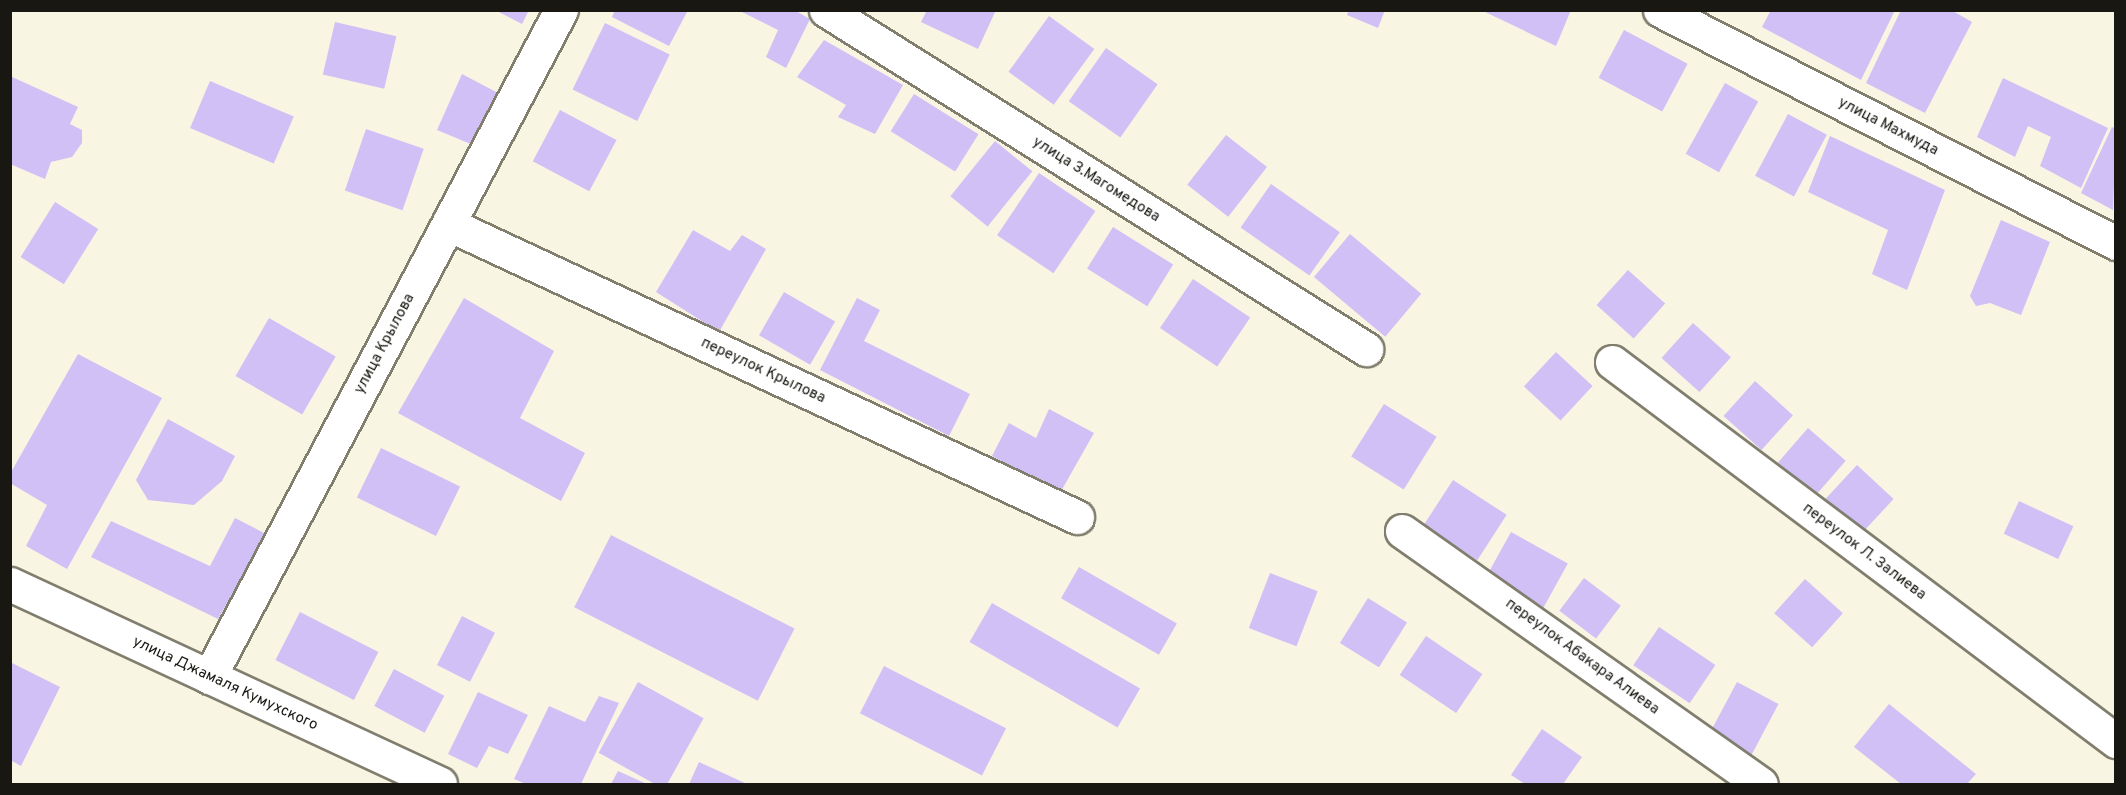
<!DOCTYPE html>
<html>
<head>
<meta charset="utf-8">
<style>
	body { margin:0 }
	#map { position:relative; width:2126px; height:795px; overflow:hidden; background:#f8f5e3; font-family:Overpass,sans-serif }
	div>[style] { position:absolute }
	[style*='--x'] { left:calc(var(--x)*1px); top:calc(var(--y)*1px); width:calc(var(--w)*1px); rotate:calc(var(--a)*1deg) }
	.building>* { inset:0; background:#d0c0f6; transform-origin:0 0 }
	.roads { filter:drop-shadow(2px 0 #817e6e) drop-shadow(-2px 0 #817e6e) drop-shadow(0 2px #817e6e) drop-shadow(0 -2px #817e6e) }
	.minor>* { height:33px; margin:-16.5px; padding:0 16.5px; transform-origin:16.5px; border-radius:16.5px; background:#fff }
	span { translate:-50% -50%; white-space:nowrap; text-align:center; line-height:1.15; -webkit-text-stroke:4.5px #fff; paint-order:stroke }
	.street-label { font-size:15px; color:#181711 }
	.frame { position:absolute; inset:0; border:12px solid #181711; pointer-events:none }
</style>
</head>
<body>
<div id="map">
	<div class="building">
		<div style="clip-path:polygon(495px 10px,529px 10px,522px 24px)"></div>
		<div style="clip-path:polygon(615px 10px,688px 10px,669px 46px,612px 17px)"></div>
		<div style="clip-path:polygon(738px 10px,794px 10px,810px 19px,786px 68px,766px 57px,778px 30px)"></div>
		<div style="clip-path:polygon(927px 10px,996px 10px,978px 49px,921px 22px)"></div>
		<div style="clip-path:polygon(1349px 10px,1385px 10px,1378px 28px,1347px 15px)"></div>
		<div style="clip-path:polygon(1481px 10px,1571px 10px,1556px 46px)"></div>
		<div style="clip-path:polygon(1771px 10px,1895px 10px,1861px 80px,1762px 27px)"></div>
		<div style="clip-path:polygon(1901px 10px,1951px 10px,1972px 22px,1925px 113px,1866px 83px)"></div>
		<div style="left:1049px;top:16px;width:56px;height:69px;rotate:36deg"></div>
		<div style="left:335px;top:22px;width:63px;height:54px;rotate:13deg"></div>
		<div style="left:605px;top:23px;width:72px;height:74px;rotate:26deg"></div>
		<div style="left:1624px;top:30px;width:72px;height:54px;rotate:28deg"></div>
		<div style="clip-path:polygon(824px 40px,903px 85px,875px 134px,838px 117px,846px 105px,797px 77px)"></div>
		<div style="left:1106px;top:48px;width:63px;height:65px;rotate:35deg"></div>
		<div style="clip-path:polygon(462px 74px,500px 94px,473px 145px,437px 130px)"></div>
		<div style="clip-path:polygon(10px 76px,78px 107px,70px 124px,82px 130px,82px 143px,72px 157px,51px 162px,45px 179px,10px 164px)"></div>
		<div style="clip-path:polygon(2003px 78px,2108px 128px,2081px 188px,2040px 166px,2051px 137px,2028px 126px,2015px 157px,1977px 137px)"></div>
		<div style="left:210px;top:81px;width:91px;height:51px;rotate:23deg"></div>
		<div style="left:1725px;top:83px;width:38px;height:81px;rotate:29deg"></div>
		<div style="left:914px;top:94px;width:76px;height:44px;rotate:32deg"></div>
		<div style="left:560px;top:110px;width:64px;height:58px;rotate:28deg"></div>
		<div style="left:1788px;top:114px;width:44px;height:70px;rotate:28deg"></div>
		<div style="clip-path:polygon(2112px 127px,2116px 129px,2113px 210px,2081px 193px)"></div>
		<div style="left:366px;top:129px;width:61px;height:65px;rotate:19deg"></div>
		<div style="left:1226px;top:135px;width:52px;height:63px;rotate:38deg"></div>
		<div style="clip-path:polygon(1830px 136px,1945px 190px,1907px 290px,1872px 274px,1888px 230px,1808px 192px)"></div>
		<div style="left:995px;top:141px;width:48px;height:71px;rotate:39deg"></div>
		<div style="left:1039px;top:173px;width:68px;height:75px;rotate:34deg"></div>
		<div style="left:1271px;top:184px;width:84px;height:53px;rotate:35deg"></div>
		<div style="left:55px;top:202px;width:51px;height:65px;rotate:32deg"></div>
		<div style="clip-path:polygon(2001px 220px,2050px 242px,2021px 315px,1990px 303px,1976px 306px,1970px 296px)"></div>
		<div style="left:1113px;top:227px;width:71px;height:49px;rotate:32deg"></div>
		<div style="clip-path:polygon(693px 230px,730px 251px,742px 235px,766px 249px,719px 332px,656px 292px)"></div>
		<div style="left:1350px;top:234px;width:93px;height:56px;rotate:40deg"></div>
		<div style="left:1628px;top:270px;width:50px;height:47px;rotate:42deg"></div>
		<div style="left:1193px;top:279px;width:69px;height:59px;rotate:34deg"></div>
		<div style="left:784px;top:292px;width:59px;height:50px;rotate:30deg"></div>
		<div style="clip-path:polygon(464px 298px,554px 351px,520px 418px,585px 453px,561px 501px,398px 413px)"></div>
		<div style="clip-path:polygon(857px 298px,880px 310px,864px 341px,970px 394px,949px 436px,820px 370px)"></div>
		<div style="left:269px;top:318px;width:77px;height:67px;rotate:30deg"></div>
		<div style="left:1693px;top:323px;width:51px;height:47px;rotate:42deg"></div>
		<div style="left:1556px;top:352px;width:50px;height:47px;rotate:43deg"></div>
		<div style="clip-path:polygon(78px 354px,162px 398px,67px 569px,26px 546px,47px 505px,10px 483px,10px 474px)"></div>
		<div style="left:1755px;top:381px;width:51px;height:47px;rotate:42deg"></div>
		<div style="left:1384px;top:404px;width:62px;height:62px;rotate:32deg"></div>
		<div style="clip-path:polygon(1049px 409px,1094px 433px,1060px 493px,992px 456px,1009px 423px,1036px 438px)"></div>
		<div style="clip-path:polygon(168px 419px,235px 456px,222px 481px,194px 505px,148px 500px,136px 480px)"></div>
		<div style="left:1808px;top:428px;width:50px;height:46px;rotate:41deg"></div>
		<div style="left:381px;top:448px;width:88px;height:55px;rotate:26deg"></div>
		<div style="left:1857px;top:465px;width:50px;height:46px;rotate:43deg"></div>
		<div style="left:1453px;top:480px;width:64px;height:54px;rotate:33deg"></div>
		<div style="left:2019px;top:501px;width:60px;height:36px;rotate:25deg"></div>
		<div style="clip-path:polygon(235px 518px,266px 534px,218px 619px,91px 557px,111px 521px,210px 566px)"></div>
		<div style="left:1511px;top:532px;width:65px;height:58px;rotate:29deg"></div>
		<div style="left:611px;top:535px;width:206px;height:81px;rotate:27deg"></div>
		<div style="left:1079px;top:567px;width:113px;height:36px;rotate:30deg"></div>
		<div style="left:1270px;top:573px;width:51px;height:59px;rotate:21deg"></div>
		<div style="left:1584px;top:578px;width:46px;height:41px;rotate:37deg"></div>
		<div style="left:1805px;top:579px;width:51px;height:46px;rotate:42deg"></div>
		<div style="left:1368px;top:598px;width:46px;height:53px;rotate:32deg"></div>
		<div style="left:992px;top:603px;width:171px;height:45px;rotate:30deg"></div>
		<div style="left:300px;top:612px;width:88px;height:54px;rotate:27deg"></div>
		<div style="left:462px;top:616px;width:37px;height:55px;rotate:27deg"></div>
		<div style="left:1659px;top:627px;width:68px;height:46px;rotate:34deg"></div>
		<div style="left:1426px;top:636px;width:68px;height:47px;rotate:34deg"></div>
		<div style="clip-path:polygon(10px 662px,60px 687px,21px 766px,10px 760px)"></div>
		<div style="left:884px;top:666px;width:137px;height:53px;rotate:27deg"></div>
		<div style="left:394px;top:669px;width:57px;height:42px;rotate:28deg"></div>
		<div style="left:638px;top:682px;width:75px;height:81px;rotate:29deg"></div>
		<div style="left:1737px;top:682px;width:47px;height:59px;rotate:28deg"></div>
		<div style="clip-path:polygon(478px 692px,528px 715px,508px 754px,489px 746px,477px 768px,448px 754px)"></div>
		<div style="clip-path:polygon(599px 696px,619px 703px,581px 784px,526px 784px,514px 779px,549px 706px,585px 722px)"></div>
		<div style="clip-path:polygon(1889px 704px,1976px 774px,1967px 784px,1901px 784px,1854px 747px)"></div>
		<div style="clip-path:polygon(1542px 729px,1582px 757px,1563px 784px,1525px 784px,1511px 775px)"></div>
		<div style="clip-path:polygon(699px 762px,747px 784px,689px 784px)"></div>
		<div style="clip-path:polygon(618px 771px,647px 784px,611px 784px)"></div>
	</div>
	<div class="roads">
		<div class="minor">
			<div style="--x:826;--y:10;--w:638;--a:32.12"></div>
			<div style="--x:1660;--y:10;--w:512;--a:27.07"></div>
			<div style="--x:448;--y:224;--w:694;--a:24.98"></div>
			<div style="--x:1612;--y:362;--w:631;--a:36.94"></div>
			<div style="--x:1402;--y:531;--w:439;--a:35.2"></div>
			<div style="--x:10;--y:584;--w:474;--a:24.9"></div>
			<div style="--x:209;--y:677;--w:754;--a:-62.18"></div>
		</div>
	</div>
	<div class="street-label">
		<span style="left:1888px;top:127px;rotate:27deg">улица Махмуда</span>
		<span style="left:1096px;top:180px;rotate:32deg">улица З.Магомедова</span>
		<span style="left:385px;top:344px;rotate:-62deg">улица Крылова</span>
		<span style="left:763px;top:371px;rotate:25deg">переулок Крылова</span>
		<span style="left:1864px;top:552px;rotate:37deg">переулок Л. Залиева</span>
		<span style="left:1582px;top:657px;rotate:36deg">переулок Абакара Алиева</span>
		<span style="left:225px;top:684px;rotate:25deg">улица Джамаля Кумухского</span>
	</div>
	<div class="frame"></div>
</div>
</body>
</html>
